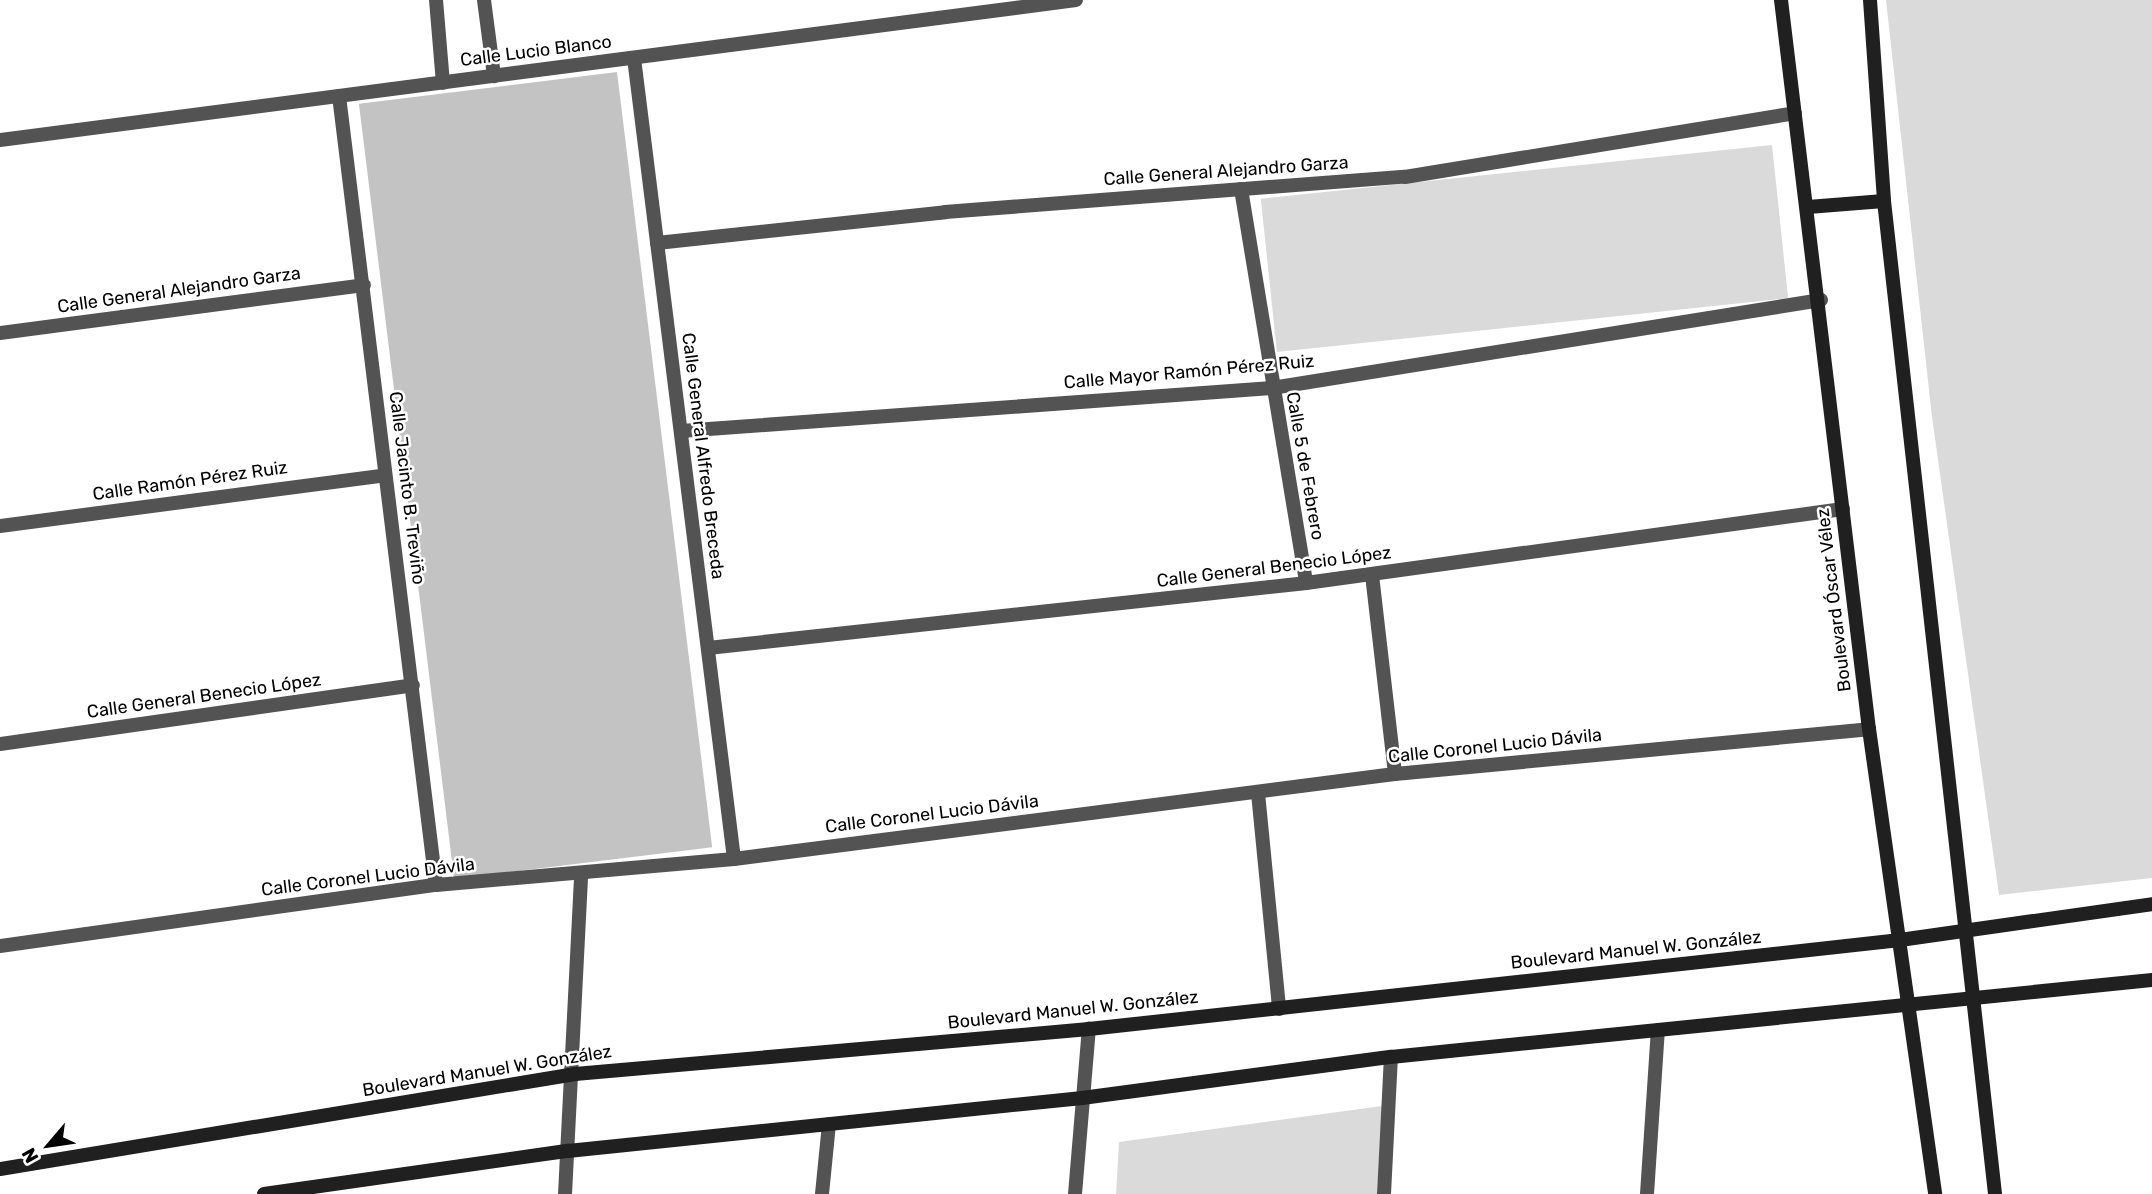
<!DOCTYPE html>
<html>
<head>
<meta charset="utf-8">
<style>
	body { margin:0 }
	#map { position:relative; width:2152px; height:1194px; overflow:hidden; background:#fff; font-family:Rubik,sans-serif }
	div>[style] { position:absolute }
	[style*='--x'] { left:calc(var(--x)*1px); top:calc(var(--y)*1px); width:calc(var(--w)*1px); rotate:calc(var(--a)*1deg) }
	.green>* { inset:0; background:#dadada; transform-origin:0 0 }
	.building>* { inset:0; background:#c3c3c3; transform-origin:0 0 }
	.street>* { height:14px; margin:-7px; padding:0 7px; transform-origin:7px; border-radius:7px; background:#535353 }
	.secondary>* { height:14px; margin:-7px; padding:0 7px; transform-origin:7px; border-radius:7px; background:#202020 }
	span { translate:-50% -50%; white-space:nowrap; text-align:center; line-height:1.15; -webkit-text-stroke:5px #fff; paint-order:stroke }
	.street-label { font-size:18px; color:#000 }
	.north { position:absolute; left:14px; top:1110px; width:70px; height:70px; -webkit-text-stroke:5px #fff; paint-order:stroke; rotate:241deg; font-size:19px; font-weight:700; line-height:28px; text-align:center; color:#000 }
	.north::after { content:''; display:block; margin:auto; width:24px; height:32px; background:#000; clip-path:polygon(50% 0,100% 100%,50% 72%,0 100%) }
</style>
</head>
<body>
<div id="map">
	<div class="green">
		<div style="clip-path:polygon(1886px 0,2152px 0,2152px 878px,1999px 895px,1932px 417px)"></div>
		<div style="left:1772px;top:145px;width:154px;height:514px;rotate:84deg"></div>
		<div style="clip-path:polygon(1382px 1106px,1377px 1194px,1116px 1194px,1119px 1142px)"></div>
	</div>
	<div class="building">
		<div style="left:617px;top:72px;width:781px;height:260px;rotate:83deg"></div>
	</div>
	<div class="street">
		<div style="--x:436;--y:0;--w:83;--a:85.2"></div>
		<div style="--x:484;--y:0;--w:77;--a:82.5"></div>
		<div style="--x:634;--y:58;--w:807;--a:82.88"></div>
		<div style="--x:339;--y:96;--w:795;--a:82.99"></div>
		<div style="--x:0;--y:140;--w:1085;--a:-7.41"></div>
		<div style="--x:1241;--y:189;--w:399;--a:80.6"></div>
		<div style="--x:657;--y:243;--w:290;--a:-6.1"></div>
		<div style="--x:945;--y:212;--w:461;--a:-4.4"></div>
		<div style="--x:1405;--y:177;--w:395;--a:-9.3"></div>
		<div style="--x:0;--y:333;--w:367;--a:-7.5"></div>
		<div style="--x:681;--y:431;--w:593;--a:-4.16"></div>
		<div style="--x:1272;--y:388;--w:556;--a:-9.11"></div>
		<div style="--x:0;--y:526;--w:388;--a:-7.5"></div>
		<div style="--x:1372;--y:575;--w:200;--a:83.4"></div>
		<div style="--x:708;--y:648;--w:602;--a:-6.2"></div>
		<div style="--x:1306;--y:583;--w:542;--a:-7.85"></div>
		<div style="--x:0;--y:744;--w:417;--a:-8.1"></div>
		<div style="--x:1258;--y:793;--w:217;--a:84.4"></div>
		<div style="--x:0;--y:946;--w:440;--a:-8"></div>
		<div style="--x:436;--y:885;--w:299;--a:-5"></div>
		<div style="--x:734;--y:859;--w:666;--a:-7.33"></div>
		<div style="--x:1395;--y:774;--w:476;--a:-5.4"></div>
		<div style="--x:565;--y:1194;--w:320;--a:-87.1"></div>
		<div style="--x:822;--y:1194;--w:70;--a:-84.3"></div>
		<div style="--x:1075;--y:1194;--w:166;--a:-85.2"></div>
		<div style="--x:1384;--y:1194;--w:137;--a:-87.1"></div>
		<div style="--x:1647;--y:1194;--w:164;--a:-86.2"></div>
	</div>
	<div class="secondary">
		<div style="--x:1781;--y:0;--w:734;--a:83.12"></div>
		<div style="--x:1869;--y:729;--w:470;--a:81.9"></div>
		<div style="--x:1870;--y:0;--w:201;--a:86"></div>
		<div style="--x:1884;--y:201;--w:999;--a:83.62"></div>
		<div style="--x:1808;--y:207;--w:76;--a:-4.5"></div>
		<div style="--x:0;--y:1169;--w:583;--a:-9.38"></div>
		<div style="--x:575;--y:1074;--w:516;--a:-5"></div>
		<div style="--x:1089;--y:1029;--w:816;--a:-6.26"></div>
		<div style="--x:1900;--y:940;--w:255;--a:-8.1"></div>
		<div style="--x:264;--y:1194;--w:307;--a:-8.1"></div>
		<div style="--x:568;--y:1151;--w:517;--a:-5.89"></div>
		<div style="--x:1082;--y:1098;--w:312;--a:-7.6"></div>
		<div style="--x:1391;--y:1057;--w:765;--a:-5.78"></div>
	</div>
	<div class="street-label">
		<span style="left:536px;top:51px;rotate:-7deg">Calle Lucio Blanco</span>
		<span style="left:1226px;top:171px;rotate:-4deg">Calle General Alejandro Garza</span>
		<span style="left:179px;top:290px;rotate:-8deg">Calle General Alejandro Garza</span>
		<span style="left:1189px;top:372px;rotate:-5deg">Calle Mayor Ramón Pérez Ruiz</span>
		<span style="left:703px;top:456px;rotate:83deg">Calle General Alfredo Breceda</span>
		<span style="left:1305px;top:466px;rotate:80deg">Calle 5 de Febrero</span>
		<span style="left:190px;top:481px;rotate:-8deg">Calle Ramón Pérez Ruiz</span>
		<span style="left:407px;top:488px;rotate:83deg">Calle Jacinto B. Treviño</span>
		<span style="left:1274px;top:567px;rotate:-7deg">Calle General Benecio López</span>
		<span style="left:1834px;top:600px;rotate:-97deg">Boulevard Óscar Vélez</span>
		<span style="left:204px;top:696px;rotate:-8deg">Calle General Benecio López</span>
		<span style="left:1495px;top:746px;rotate:-6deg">Calle Coronel Lucio Dávila</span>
		<span style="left:932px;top:814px;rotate:-7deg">Calle Coronel Lucio Dávila</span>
		<span style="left:368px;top:877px;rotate:-7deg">Calle Coronel Lucio Dávila</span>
		<span style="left:1636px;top:950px;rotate:-6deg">Boulevard Manuel W. González</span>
		<span style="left:1073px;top:1010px;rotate:-6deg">Boulevard Manuel W. González</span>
		<span style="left:487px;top:1071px;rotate:-9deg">Boulevard Manuel W. González</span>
	</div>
	<div class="north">N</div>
</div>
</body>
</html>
